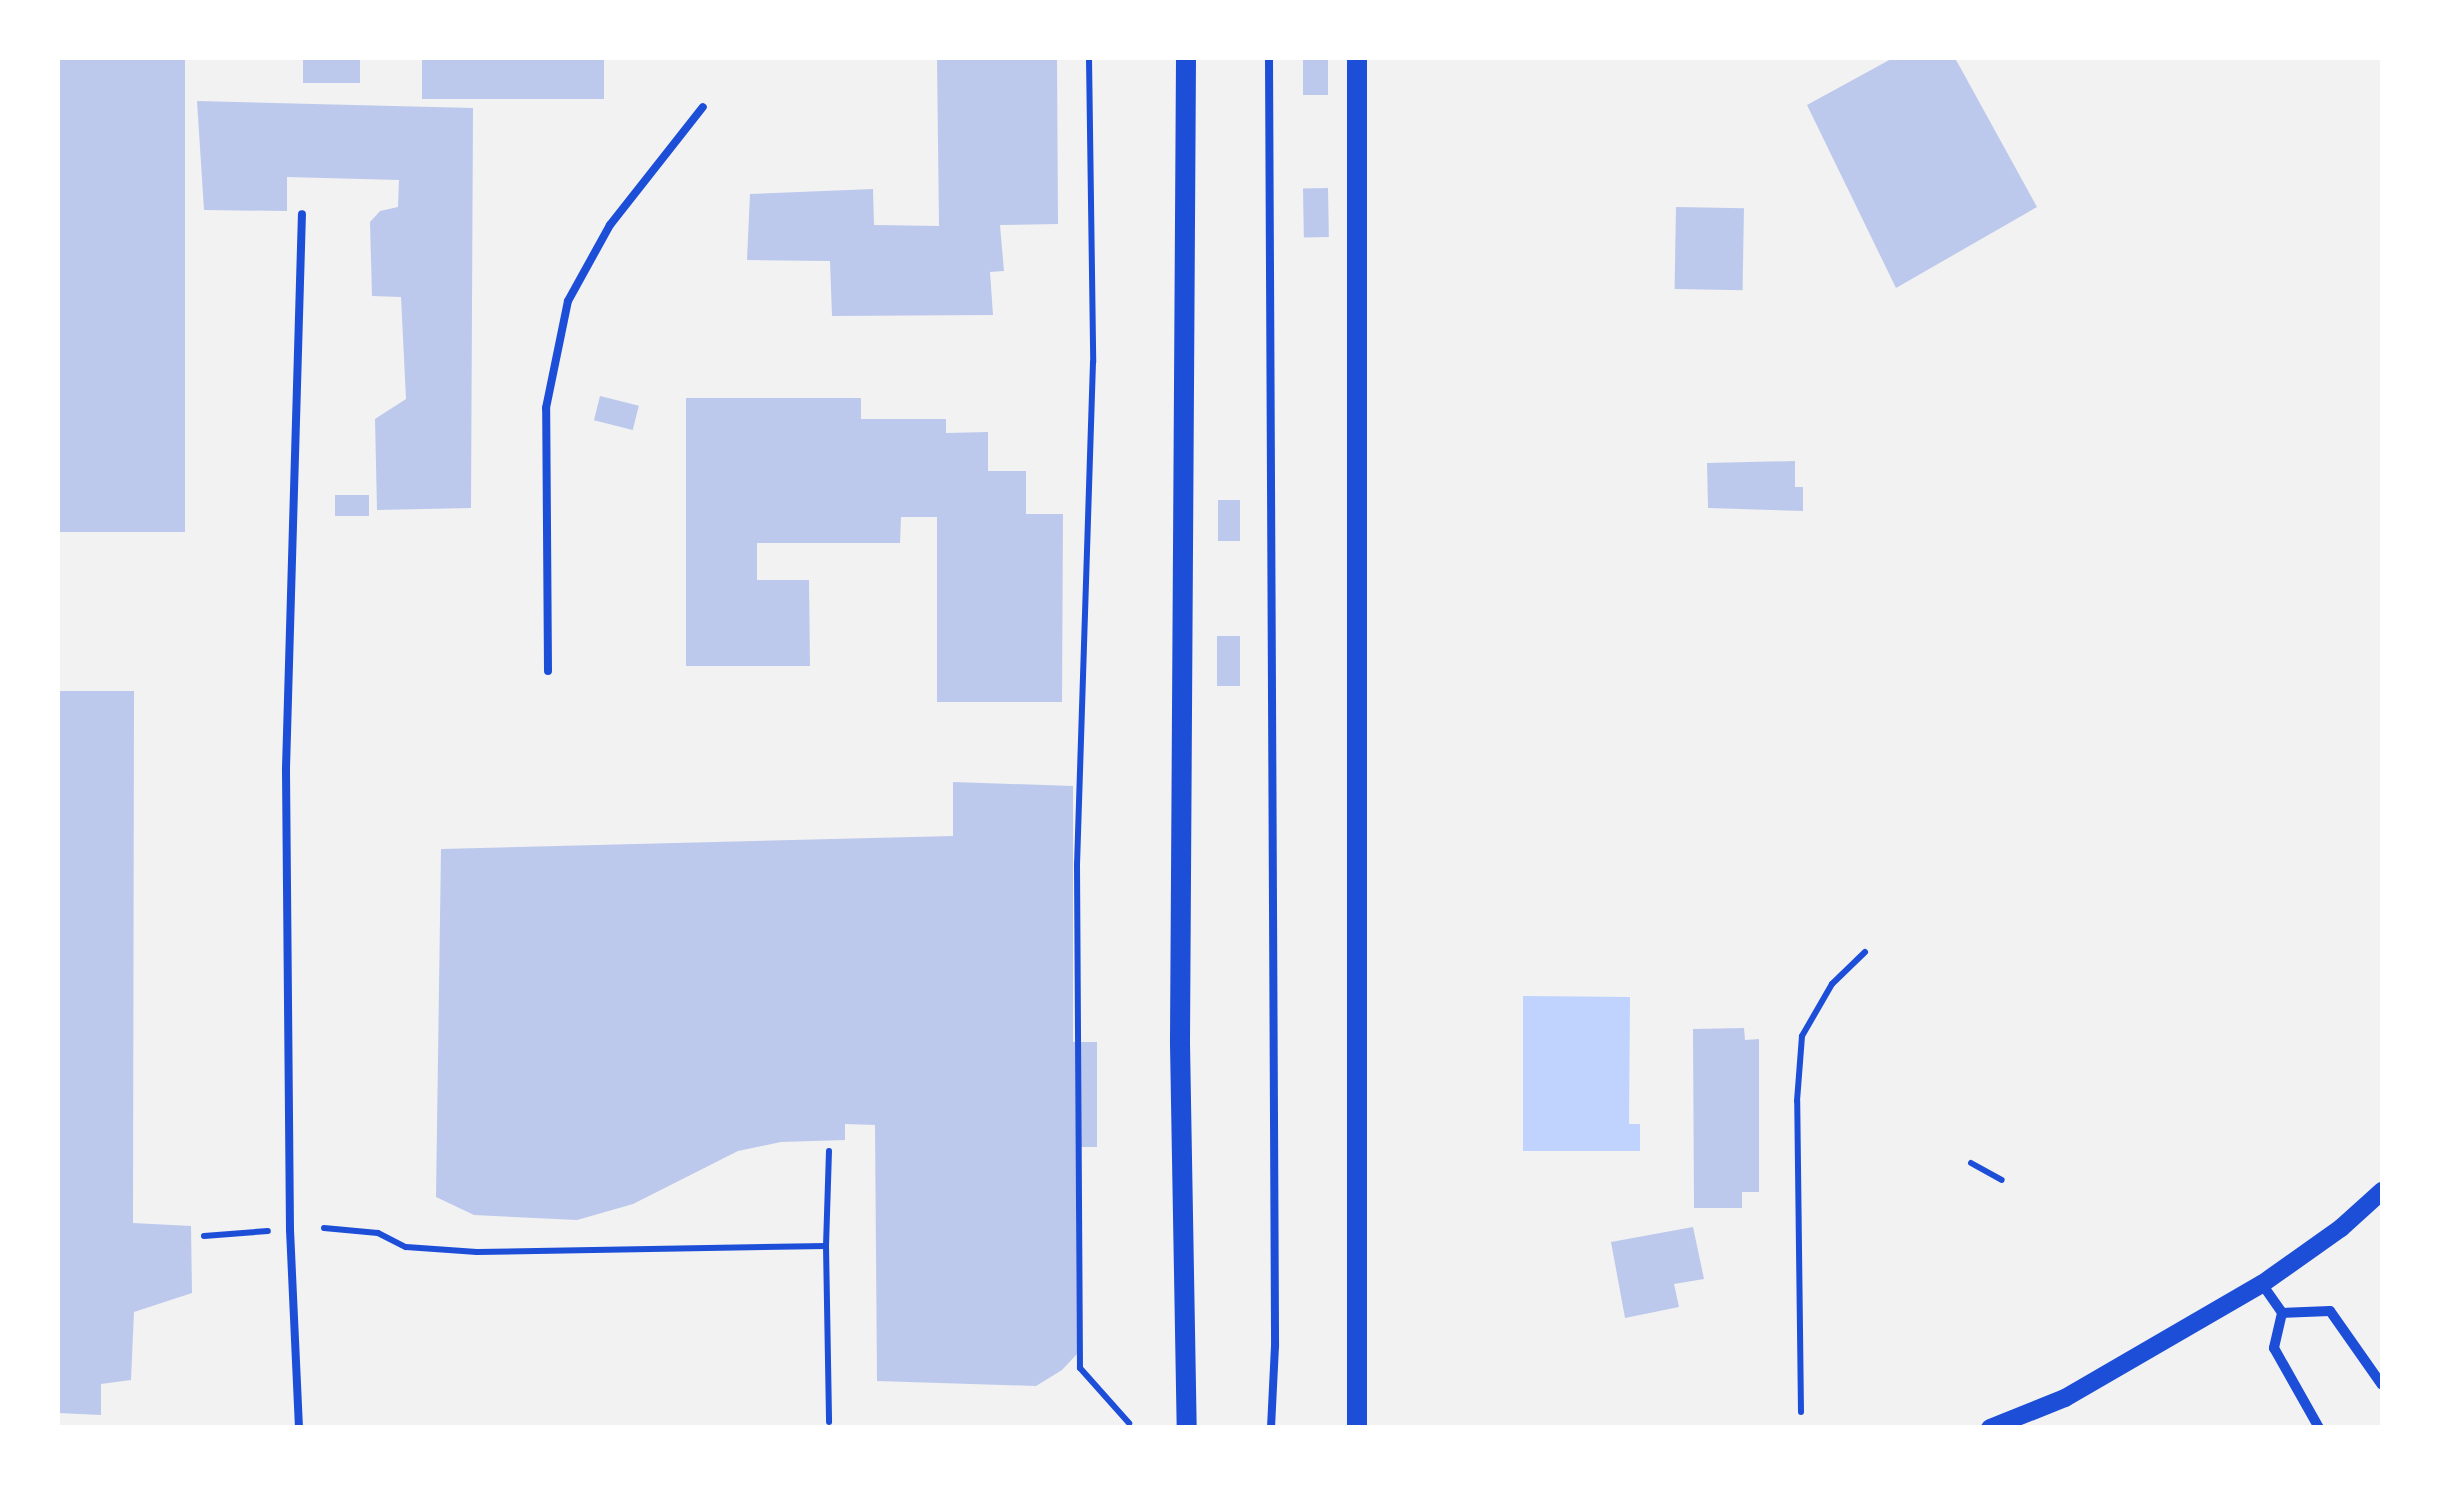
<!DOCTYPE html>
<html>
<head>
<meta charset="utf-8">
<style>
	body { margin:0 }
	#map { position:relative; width:2440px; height:1485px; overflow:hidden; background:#f2f2f2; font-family:"Work Sans",sans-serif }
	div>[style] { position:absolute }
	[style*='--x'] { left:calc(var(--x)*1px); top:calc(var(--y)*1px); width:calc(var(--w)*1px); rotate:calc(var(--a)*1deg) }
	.water>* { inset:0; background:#bfd3fe }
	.building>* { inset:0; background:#bdc9ec; transform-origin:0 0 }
	.path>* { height:6px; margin:-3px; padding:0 3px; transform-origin:3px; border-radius:3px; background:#1d4ed8 }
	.service>* { height:8px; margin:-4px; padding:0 4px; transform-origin:4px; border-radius:4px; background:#1d4ed8 }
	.minor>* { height:10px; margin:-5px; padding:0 5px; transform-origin:5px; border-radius:5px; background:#1d4ed8 }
	.tertiary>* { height:18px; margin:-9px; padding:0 9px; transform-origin:9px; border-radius:9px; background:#1d4ed8 }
	.secondary>* { height:20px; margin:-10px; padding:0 10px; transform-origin:10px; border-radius:10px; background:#1d4ed8 }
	span { translate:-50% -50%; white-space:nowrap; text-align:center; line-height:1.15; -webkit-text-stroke:9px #fff; paint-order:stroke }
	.frame { position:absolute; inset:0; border:60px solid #fff; pointer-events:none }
</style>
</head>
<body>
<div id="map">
	<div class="water">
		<div style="clip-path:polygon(1523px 996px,1630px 997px,1629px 1124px,1640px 1124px,1640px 1151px,1523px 1151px)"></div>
	</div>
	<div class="building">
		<div style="left:58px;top:58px;width:127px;height:474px"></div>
		<div style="left:303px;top:58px;width:57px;height:25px"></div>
		<div style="left:422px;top:58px;width:182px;height:41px"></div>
		<div style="clip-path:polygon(937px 58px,1057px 58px,1058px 224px,1000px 225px,1004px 271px,990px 272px,993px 315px,832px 316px,830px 261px,747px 260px,750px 194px,873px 189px,874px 225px,939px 226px)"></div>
		<div style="left:1303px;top:58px;width:25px;height:37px"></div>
		<div style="clip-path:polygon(1893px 58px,1955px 58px,2037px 207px,1896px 288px,1807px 105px)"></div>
		<div style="clip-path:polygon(197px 101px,473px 108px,471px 508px,377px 510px,375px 419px,406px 399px,401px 297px,372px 296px,370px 222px,380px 211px,398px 207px,399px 180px,287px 177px,287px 211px,204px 210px)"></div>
		<div style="left:1328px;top:188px;width:49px;height:25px;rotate:89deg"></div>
		<div style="left:1676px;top:207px;width:68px;height:82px;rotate:1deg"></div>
		<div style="left:600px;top:396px;width:40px;height:25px;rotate:14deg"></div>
		<div style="clip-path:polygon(686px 398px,861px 398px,861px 419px,946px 419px,946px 433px,988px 432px,988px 471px,1026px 471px,1026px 514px,1063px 514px,1062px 702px,937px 702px,937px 517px,901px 517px,900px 543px,757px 543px,757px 580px,809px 580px,810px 666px,686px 666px)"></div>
		<div style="clip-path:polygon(1795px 461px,1795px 487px,1803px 487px,1803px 511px,1708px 508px,1707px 463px)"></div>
		<div style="left:335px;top:495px;width:34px;height:21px"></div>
		<div style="left:1218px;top:500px;width:22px;height:41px"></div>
		<div style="left:1217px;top:636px;width:23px;height:50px"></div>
		<div style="clip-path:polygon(58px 691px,134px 691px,133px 1223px,191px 1226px,192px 1293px,134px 1312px,131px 1380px,101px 1384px,101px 1415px,58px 1413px)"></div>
		<div style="clip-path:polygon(953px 782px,1073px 786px,1073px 1042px,1097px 1042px,1097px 1147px,1076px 1147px,1077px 1354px,1062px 1370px,1036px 1386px,877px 1381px,875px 1125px,845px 1124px,845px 1140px,781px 1142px,738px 1151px,633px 1204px,577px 1220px,474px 1215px,436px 1197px,441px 849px,953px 836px)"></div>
		<div style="clip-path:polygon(1744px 1028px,1745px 1040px,1759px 1039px,1759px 1192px,1742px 1192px,1742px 1208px,1694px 1208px,1693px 1029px)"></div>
		<div style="clip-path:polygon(1693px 1227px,1704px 1279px,1674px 1284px,1679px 1307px,1625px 1318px,1611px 1242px)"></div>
	</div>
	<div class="path">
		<div style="--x:1089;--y:58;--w:304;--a:89.2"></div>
		<div style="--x:1093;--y:362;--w:503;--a:91.82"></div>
		<div style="--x:1077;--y:865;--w:503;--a:89.66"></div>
		<div style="--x:1080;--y:1368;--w:74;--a:48.3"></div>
		<div style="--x:1971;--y:1163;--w:35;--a:29"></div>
		<div style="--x:324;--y:1228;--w:54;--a:5.3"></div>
		<div style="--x:378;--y:1233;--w:31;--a:27"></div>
		<div style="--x:406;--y:1247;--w:71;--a:4"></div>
		<div style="--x:477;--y:1252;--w:349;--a:-1"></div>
		<div style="--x:826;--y:1246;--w:176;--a:89"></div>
		<div style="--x:204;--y:1236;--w:64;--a:-4.5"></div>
		<div style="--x:826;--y:1246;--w:95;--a:-88.2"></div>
		<div style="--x:1801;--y:1412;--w:311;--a:-90.7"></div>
		<div style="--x:1797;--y:1101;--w:65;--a:-85.6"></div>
		<div style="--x:1802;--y:1036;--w:60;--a:-60"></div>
		<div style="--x:1832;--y:984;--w:46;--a:-44.1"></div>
	</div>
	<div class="service">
		<div style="--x:1269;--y:58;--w:1288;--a:89.73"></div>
		<div style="--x:1275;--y:1346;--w:82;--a:92.8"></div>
		<div style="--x:548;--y:671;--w:263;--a:-90.4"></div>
		<div style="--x:546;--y:408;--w:109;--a:-78.4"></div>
		<div style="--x:568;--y:301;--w:87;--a:-61.1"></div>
		<div style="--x:610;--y:225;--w:150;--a:-51.8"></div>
		<div style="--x:299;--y:1428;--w:198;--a:-92.6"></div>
		<div style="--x:290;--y:1230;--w:462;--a:-90.5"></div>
		<div style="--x:286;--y:768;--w:554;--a:-88.35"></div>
	</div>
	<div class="minor">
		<div style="--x:2262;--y:1284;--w:35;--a:55"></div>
		<div style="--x:2282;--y:1313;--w:48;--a:-2.4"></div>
		<div style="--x:2330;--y:1311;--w:90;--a:54.9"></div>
		<div style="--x:2282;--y:1313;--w:36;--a:103"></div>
		<div style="--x:2274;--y:1348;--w:92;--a:60.6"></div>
	</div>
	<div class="tertiary">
		<div style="--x:1990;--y:1428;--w:81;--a:-21.8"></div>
		<div style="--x:2065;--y:1398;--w:228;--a:-30.1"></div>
		<div style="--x:2262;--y:1284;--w:97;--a:-35.3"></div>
		<div style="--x:2341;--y:1228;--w:55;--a:-42.1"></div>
	</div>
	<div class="secondary">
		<div style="--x:1186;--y:58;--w:986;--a:90.35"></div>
		<div style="--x:1180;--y:1044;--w:384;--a:89"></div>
		<div style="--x:1357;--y:1428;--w:1370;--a:-90"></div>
	</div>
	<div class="frame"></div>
</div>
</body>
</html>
